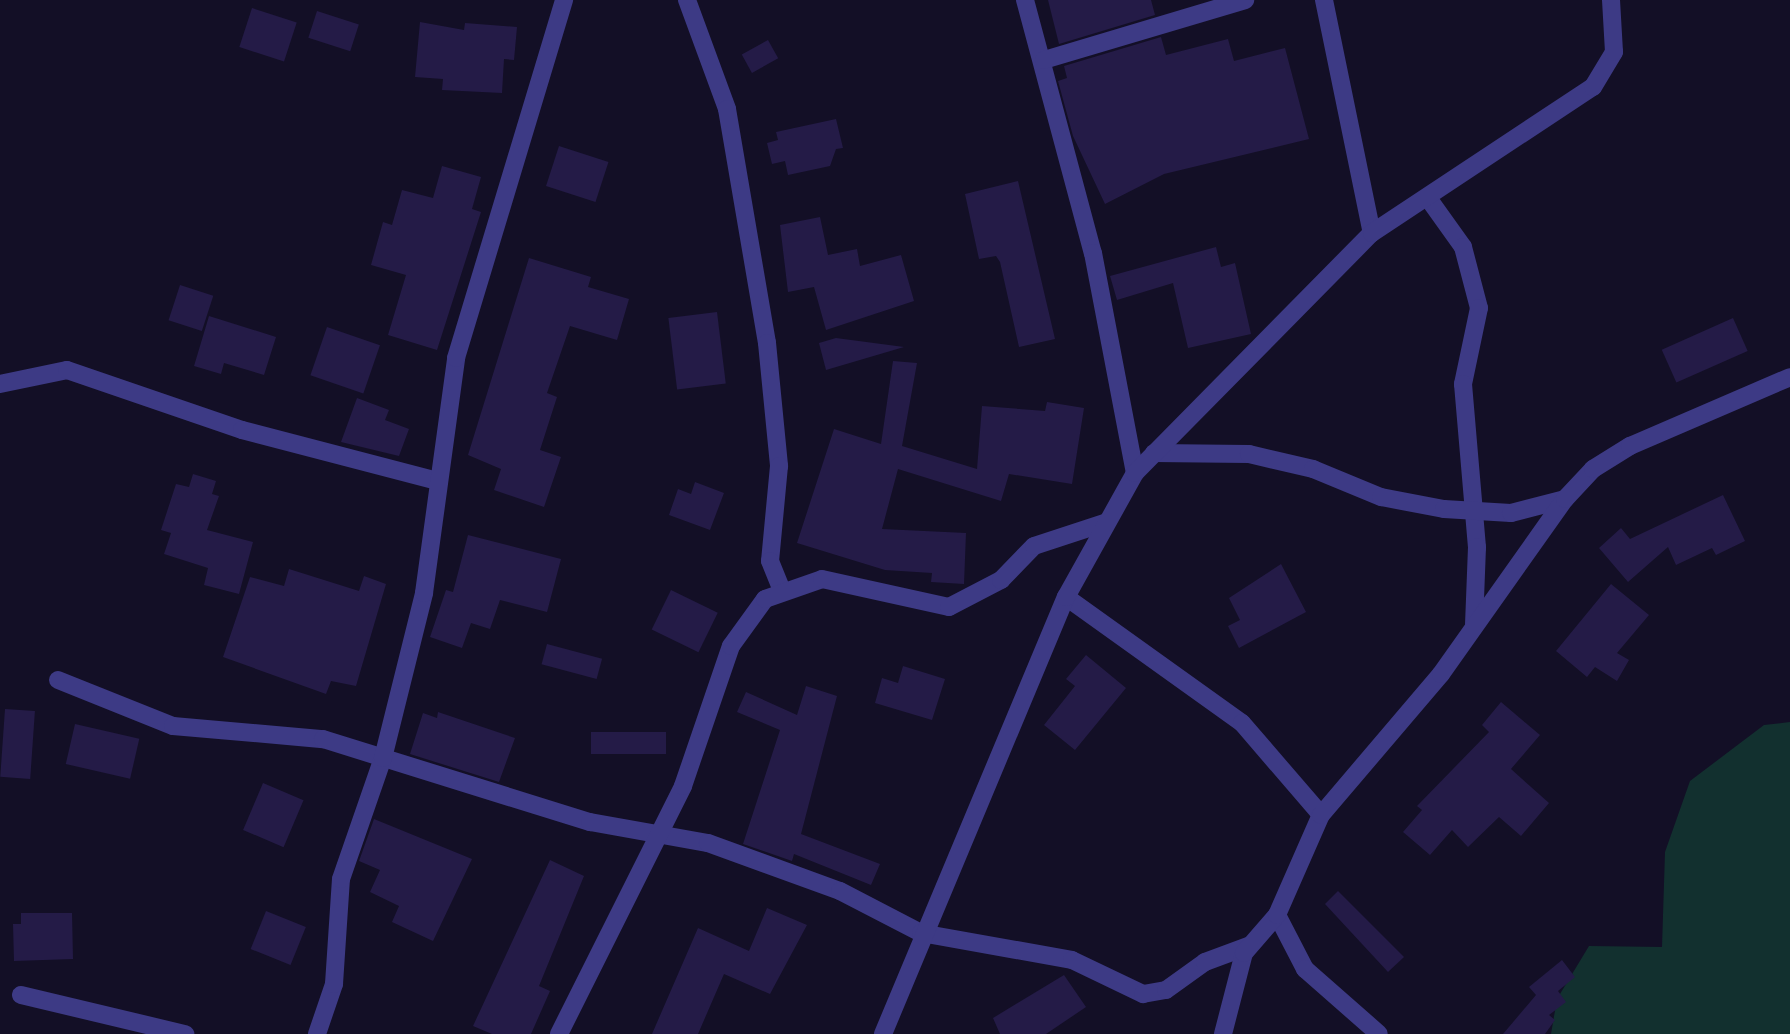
<!DOCTYPE html>
<html>
<head>
<meta charset="utf-8">
<style>
	body { margin:0 }
	#map { position:relative; width:1790px; height:1034px; overflow:hidden; background:#130f26; font-family:"Golos Text",sans-serif }
	div>[style] { position:absolute }
	[style*='--x'] { left:calc(var(--x)*1px); top:calc(var(--y)*1px); width:calc(var(--w)*1px); rotate:calc(var(--a)*1deg) }
	.green>* { inset:0; background:#12302f }
	.building>* { inset:0; background:#241b47; transform-origin:0 0 }
	.street>* { height:18px; margin:-9px; padding:0 9px; transform-origin:9px; border-radius:9px; background:#3d3a85 }
	span { translate:-50% -50%; white-space:nowrap; text-align:center; line-height:1.15; -webkit-text-stroke:5px #130f26; paint-order:stroke }
</style>
</head>
<body>
<div id="map">
	<div class="green">
		<div style="clip-path:polygon(1790px 722px,1790px 1034px,1551px 1034px,1557px 999px,1589px 946px,1662px 947px,1665px 852px,1690px 781px,1764px 725px)"></div>
	</div>
	<div class="building">
		<div style="clip-path:polygon(1048px 0,1151px 0,1155px 15px,1059px 44px)"></div>
		<div style="left:252px;top:8px;width:47px;height:41px;rotate:18deg"></div>
		<div style="left:317px;top:11px;width:44px;height:28px;rotate:18deg"></div>
		<div style="clip-path:polygon(420px 22px,464px 30px,465px 23px,517px 27px,514px 60px,504px 59px,502px 93px,442px 90px,443px 79px,415px 77px)"></div>
		<div style="clip-path:polygon(1161px 37px,1166px 55px,1228px 39px,1234px 61px,1285px 48px,1309px 139px,1164px 174px,1105px 204px,1073px 136px,1058px 81px,1067px 78px,1064px 66px)"></div>
		<div style="left:768px;top:40px;width:21px;height:30px;rotate:61deg"></div>
		<div style="clip-path:polygon(836px 119px,843px 148px,836px 149px,830px 166px,788px 175px,785px 161px,772px 164px,767px 143px,778px 140px,776px 132px)"></div>
		<div style="left:559px;top:146px;width:52px;height:42px;rotate:18deg"></div>
		<div style="clip-path:polygon(442px 166px,481px 177px,472px 209px,481px 212px,437px 350px,388px 335px,406px 275px,371px 265px,383px 222px,392px 225px,402px 190px,433px 198px)"></div>
		<div style="clip-path:polygon(1018px 181px,1055px 339px,1019px 347px,1000px 262px,996px 256px,979px 259px,965px 194px)"></div>
		<div style="clip-path:polygon(820px 217px,828px 255px,857px 249px,860px 266px,901px 255px,914px 301px,826px 330px,814px 287px,788px 292px,780px 225px)"></div>
		<div style="clip-path:polygon(1216px 247px,1221px 267px,1235px 263px,1251px 334px,1188px 348px,1173px 283px,1117px 300px,1110px 276px)"></div>
		<div style="clip-path:polygon(529px 258px,591px 277px,588px 287px,629px 299px,617px 340px,570px 326px,547px 393px,557px 397px,540px 450px,561px 457px,544px 507px,494px 490px,501px 469px,468px 455px)"></div>
		<div style="left:180px;top:285px;width:35px;height:37px;rotate:18deg"></div>
		<div style="left:717px;top:312px;width:72px;height:49px;rotate:83deg"></div>
		<div style="clip-path:polygon(209px 316px,276px 337px,264px 375px,224px 363px,221px 374px,194px 366px)"></div>
		<div style="left:1733px;top:318px;width:36px;height:78px;rotate:66deg"></div>
		<div style="left:327px;top:327px;width:56px;height:51px;rotate:19deg"></div>
		<div style="clip-path:polygon(836px 338px,904px 347px,826px 370px,819px 343px)"></div>
		<div style="clip-path:polygon(893px 361px,917px 363px,902px 446px,977px 469px,982px 406px,1045px 411px,1047px 402px,1084px 408px,1072px 484px,1009px 474px,1001px 501px,898px 469px,882px 529px,966px 533px,964px 584px,931px 582px,932px 573px,885px 570px,797px 543px,834px 429px,881px 444px)"></div>
		<div style="clip-path:polygon(357px 398px,389px 410px,385px 420px,409px 429px,399px 456px,341px 442px)"></div>
		<div style="clip-path:polygon(193px 474px,216px 481px,212px 494px,219px 496px,207px 530px,253px 542px,239px 594px,204px 585px,208px 568px,164px 554px,171px 533px,161px 530px,176px 484px,189px 487px)"></div>
		<div style="clip-path:polygon(695px 482px,724px 493px,710px 530px,669px 515px,678px 489px,691px 494px)"></div>
		<div style="clip-path:polygon(1723px 495px,1745px 541px,1716px 555px,1712px 548px,1676px 565px,1668px 547px,1628px 582px,1599px 548px,1621px 528px,1630px 539px)"></div>
		<div style="clip-path:polygon(468px 535px,561px 559px,547px 612px,500px 600px,490px 629px,471px 623px,462px 648px,430px 637px,446px 590px,453px 592px)"></div>
		<div style="clip-path:polygon(1281px 564px,1306px 612px,1239px 648px,1228px 626px,1240px 620px,1229px 598px)"></div>
		<div style="clip-path:polygon(289px 569px,359px 591px,364px 576px,386px 584px,356px 686px,331px 681px,326px 694px,223px 657px,250px 577px,284px 586px)"></div>
		<div style="clip-path:polygon(1611px 584px,1649px 615px,1617px 653px,1629px 660px,1617px 681px,1595px 667px,1587px 677px,1556px 651px)"></div>
		<div style="left:671px;top:590px;width:52px;height:44px;rotate:26deg"></div>
		<div style="left:547px;top:644px;width:57px;height:21px;rotate:15deg"></div>
		<div style="clip-path:polygon(1086px 655px,1126px 688px,1075px 750px,1044px 725px,1075px 686px,1066px 679px)"></div>
		<div style="clip-path:polygon(903px 666px,945px 679px,932px 720px,875px 703px,882px 678px,898px 683px)"></div>
		<div style="clip-path:polygon(806px 686px,837px 696px,801px 834px,880px 864px,871px 885px,794px 854px,792px 861px,743px 844px,780px 730px,737px 712px,746px 692px,797px 715px)"></div>
		<div style="clip-path:polygon(1501px 702px,1540px 735px,1511px 769px,1549px 803px,1521px 836px,1499px 817px,1468px 847px,1452px 830px,1430px 855px,1403px 832px,1422px 810px,1417px 806px,1489px 732px,1482px 725px)"></div>
		<div style="left:5px;top:709px;width:30px;height:68px;rotate:4deg"></div>
		<div style="clip-path:polygon(438px 712px,515px 738px,499px 782px,410px 754px,423px 713px,437px 718px)"></div>
		<div style="left:75px;top:724px;width:66px;height:41px;rotate:13deg"></div>
		<div style="left:591px;top:732px;width:75px;height:22px"></div>
		<div style="left:263px;top:783px;width:44px;height:51px;rotate:23deg"></div>
		<div style="clip-path:polygon(374px 819px,472px 859px,433px 941px,392px 922px,399px 906px,370px 892px,380px 870px,359px 861px)"></div>
		<div style="clip-path:polygon(550px 860px,584px 876px,539px 986px,550px 991px,531px 1034px,492px 1034px,473px 1026px)"></div>
		<div style="clip-path:polygon(1338px 891px,1404px 957px,1388px 972px,1325px 904px)"></div>
		<div style="clip-path:polygon(767px 908px,807px 925px,770px 994px,724px 974px,698px 1034px,652px 1034px,698px 928px,749px 951px)"></div>
		<div style="left:266px;top:911px;width:43px;height:41px;rotate:22deg"></div>
		<div style="clip-path:polygon(21px 913px,72px 913px,73px 959px,14px 961px,13px 924px,21px 924px)"></div>
		<div style="clip-path:polygon(1562px 960px,1575px 977px,1558px 991px,1566px 1002px,1549px 1015px,1555px 1020px,1545px 1034px,1503px 1034px,1536px 995px,1529px 987px)"></div>
		<div style="clip-path:polygon(1064px 975px,1086px 1007px,1046px 1034px,1000px 1034px,993px 1018px)"></div>
	</div>
	<div class="street">
		<div style="--x:687;--y:0;--w:116;--a:69.8"></div>
		<div style="--x:727;--y:109;--w:237;--a:80.3"></div>
		<div style="--x:767;--y:343;--w:124;--a:84.4"></div>
		<div style="--x:779;--y:466;--w:95;--a:95.4"></div>
		<div style="--x:770;--y:561;--w:29;--a:68"></div>
		<div style="--x:1025;--y:0;--w:262;--a:75"></div>
		<div style="--x:1093;--y:253;--w:224;--a:79.2"></div>
		<div style="--x:1324;--y:0;--w:238;--a:78.4"></div>
		<div style="--x:1044;--y:60;--w:210;--a:-16.6"></div>
		<div style="--x:1428;--y:198;--w:60;--a:54.5"></div>
		<div style="--x:1463;--y:247;--w:63;--a:75.3"></div>
		<div style="--x:1479;--y:308;--w:78;--a:101.9"></div>
		<div style="--x:1463;--y:384;--w:164;--a:85.1"></div>
		<div style="--x:1477;--y:547;--w:78;--a:92.2"></div>
		<div style="--x:0;--y:384;--w:68;--a:-11.8"></div>
		<div style="--x:67;--y:370;--w:185;--a:18.9"></div>
		<div style="--x:242;--y:430;--w:203;--a:14.6"></div>
		<div style="--x:1154;--y:453;--w:95;--a:0.6"></div>
		<div style="--x:1249;--y:454;--w:66;--a:13.2"></div>
		<div style="--x:1313;--y:469;--w:74;--a:22.4"></div>
		<div style="--x:1381;--y:497;--w:64;--a:10.8"></div>
		<div style="--x:1444;--y:509;--w:67;--a:3.4"></div>
		<div style="--x:1511;--y:513;--w:56;--a:-14.5"></div>
		<div style="--x:1066;--y:597;--w:216;--a:35.6"></div>
		<div style="--x:1242;--y:723;--w:121;--a:49.3"></div>
		<div style="--x:58;--y:680;--w:124;--a:21.8"></div>
		<div style="--x:173;--y:726;--w:151;--a:5"></div>
		<div style="--x:323;--y:739;--w:280;--a:17.3"></div>
		<div style="--x:590;--y:822;--w:120;--a:10.1"></div>
		<div style="--x:708;--y:843;--w:140;--a:20"></div>
		<div style="--x:840;--y:891;--w:91;--a:27.4"></div>
		<div style="--x:921;--y:933;--w:153;--a:10.1"></div>
		<div style="--x:1072;--y:960;--w:79;--a:25.6"></div>
		<div style="--x:1143;--y:994;--w:23;--a:-10"></div>
		<div style="--x:1166;--y:990;--w:48;--a:-35.7"></div>
		<div style="--x:1205;--y:962;--w:46;--a:-20.4"></div>
		<div style="--x:1277;--y:915;--w:61;--a:62.6"></div>
		<div style="--x:1305;--y:969;--w:98;--a:41.3"></div>
		<div style="--x:21;--y:995;--w:169;--a:13.4"></div>
		<div style="--x:317;--y:1034;--w:53;--a:-71.2"></div>
		<div style="--x:334;--y:984;--w:105;--a:-86.2"></div>
		<div style="--x:341;--y:879;--w:128;--a:-70.9"></div>
		<div style="--x:383;--y:758;--w:170;--a:-76"></div>
		<div style="--x:424;--y:593;--w:237;--a:-82.2"></div>
		<div style="--x:456;--y:358;--w:374;--a:-73.2"></div>
		<div style="--x:559;--y:1034;--w:277;--a:-63.4"></div>
		<div style="--x:683;--y:786;--w:148;--a:-71.1"></div>
		<div style="--x:731;--y:646;--w:58;--a:-54.1"></div>
		<div style="--x:765;--y:599;--w:60;--a:-19.3"></div>
		<div style="--x:822;--y:579;--w:130;--a:12.4"></div>
		<div style="--x:949;--y:607;--w:59;--a:-27.4"></div>
		<div style="--x:1001;--y:580;--w:47;--a:-45.9"></div>
		<div style="--x:1034;--y:546;--w:77;--a:-18.2"></div>
		<div style="--x:883;--y:1034;--w:474;--a:-67.3"></div>
		<div style="--x:1066;--y:597;--w:142;--a:-60.9"></div>
		<div style="--x:1135;--y:473;--w:337;--a:-45.4"></div>
		<div style="--x:1372;--y:233;--w:265;--a:-33.5"></div>
		<div style="--x:1593;--y:87;--w:41;--a:-59"></div>
		<div style="--x:1614;--y:52;--w:52;--a:-93.3"></div>
		<div style="--x:1223;--y:1034;--w:84;--a:-75.5"></div>
		<div style="--x:1244;--y:953;--w:50;--a:-49"></div>
		<div style="--x:1277;--y:915;--w:109;--a:-66.3"></div>
		<div style="--x:1321;--y:815;--w:185;--a:-49.6"></div>
		<div style="--x:1441;--y:674;--w:214;--a:-54.7"></div>
		<div style="--x:1565;--y:499;--w:41;--a:-47"></div>
		<div style="--x:1593;--y:469;--w:44;--a:-31.9"></div>
		<div style="--x:1630;--y:446;--w:174;--a:-23.3"></div>
	</div>
</div>
</body>
</html>
